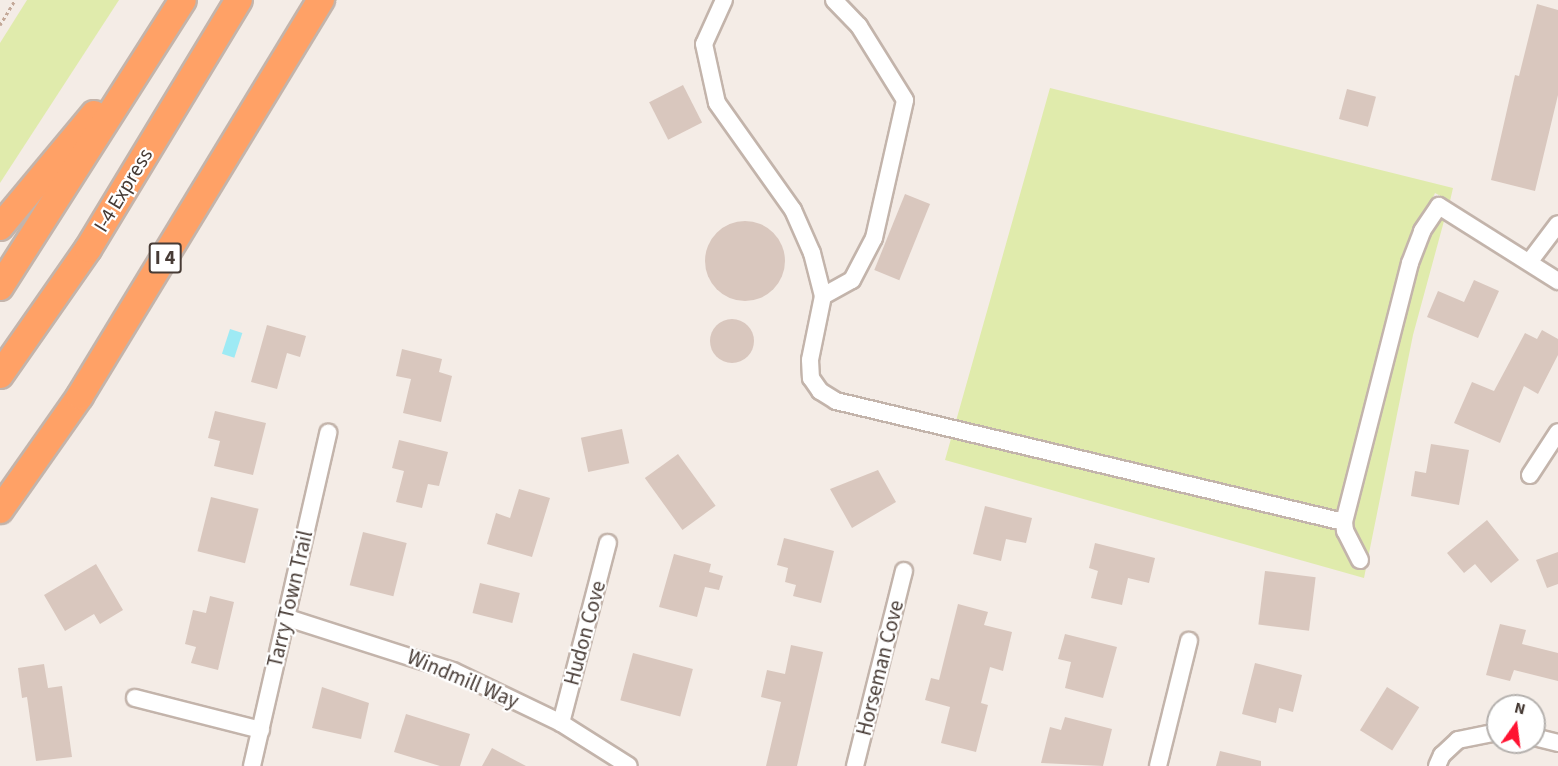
<!DOCTYPE html>
<html>
<head>
<meta charset="utf-8">
<style>
	body { margin:0 }
	#map { position:relative; width:1558px; height:766px; overflow:hidden; background:#f4ece6; font-family:"Source Sans 3",sans-serif }
	div>[style] { position:absolute }
	[style*='--x'] { left:calc(var(--x)*1px); top:calc(var(--y)*1px); width:calc(var(--w)*1px); rotate:calc(var(--a)*1deg) }
	.green>* { inset:0; background:#e0ebac }
	.water>* { inset:0; background:#9eeaf4; transform-origin:0 0 }
	.building>* { inset:0; background:#d9c7be; transform-origin:0 0 }
	.round { border-radius:50% }
	.path>* { height:3px; margin-top:-1.5px; transform-origin:0; background:repeating-linear-gradient(90deg,#c3a898 0 3px,transparent 0 6px) }
	.roads { filter:drop-shadow(2px 0 #c3b4ab) drop-shadow(-2px 0 #c3b4ab) drop-shadow(0 2px #c3b4ab) drop-shadow(0 -2px #c3b4ab) }
	.minor>* { height:16px; margin:-8px; padding:0 8px; transform-origin:8px; border-radius:8px; background:#fff }
	.highway>* { height:26px; margin:-13px; padding:0 13px; transform-origin:13px; border-radius:13px; background:#ffa166 }
	span { translate:-50% -50%; white-space:nowrap; text-align:center; line-height:1.15; -webkit-text-stroke:4.5px #fff; paint-order:stroke }
	.shield-label span { padding:2px 4px; background:#fff; border:2px solid; border-radius:4px; -webkit-text-stroke-width:0 }
	.shield-label { font-size:20px; color:#473b35; font-weight:700 }
	.street-label { font-size:21px; color:#473b35 }
	.north { position:absolute; left:1486px; top:694px; width:60px; height:60px; box-sizing:border-box; background:#fff; border:2px solid #b5b1ae; border-radius:50%; rotate:14deg; font-size:16px; font-weight:700; line-height:24px; text-align:center; color:#473b35 }
	.north::after { content:''; display:block; margin:auto; width:21px; height:27px; background:#ff1231; clip-path:polygon(50% 0,100% 100%,50% 72%,0 100%) }
</style>
</head>
<body>
<div id="map">
	<div class="green">
		<div style="clip-path:polygon(27px 0,119px 0,0 183px,0 43px)"></div>
		<div style="clip-path:polygon(1050px 88px,1453px 188px,1450px 201px,1435px 193px,1427px 211px,1444px 221px,1413px 335px,1364px 578px,945px 460px)"></div>
	</div>
	<div class="water">
		<div style="left:230px;top:329px;width:13px;height:26px;rotate:18deg"></div>
	</div>
	<div class="building">
		<div style="clip-path:polygon(1537px 4px,1558px 10px,1558px 95px,1535px 191px,1491px 180px,1515px 75px,1519px 76px)"></div>
		<div style="left:683px;top:85px;width:42px;height:38px;rotate:63deg"></div>
		<div style="left:1347px;top:89px;width:30px;height:31px;rotate:15deg"></div>
		<div style="left:905px;top:194px;width:27px;height:82px;rotate:22deg"></div>
		<div class="round" style="left:705px;top:221px;width:80px;height:80px"></div>
		<div style="clip-path:polygon(1474px 280px,1499px 291px,1478px 338px,1427px 317px,1438px 291px,1464px 302px)"></div>
		<div class="round" style="left:710px;top:319px;width:44px;height:44px"></div>
		<div style="clip-path:polygon(267px 325px,306px 336px,300px 357px,287px 353px,277px 389px,251px 382px)"></div>
		<div style="clip-path:polygon(1542px 330px,1558px 339px,1558px 355px,1538px 394px,1524px 386px,1500px 443px,1454px 423px,1472px 382px,1494px 391px,1525px 333px,1537px 339px)"></div>
		<div style="clip-path:polygon(402px 349px,442px 359px,439px 372px,452px 376px,441px 422px,403px 413px,411px 379px,396px 376px)"></div>
		<div style="clip-path:polygon(215px 411px,266px 423px,253px 475px,214px 466px,220px 441px,208px 438px)"></div>
		<div style="left:622px;top:429px;width:35px;height:42px;rotate:78deg"></div>
		<div style="clip-path:polygon(399px 440px,448px 452px,439px 486px,428px 484px,422px 508px,396px 502px,404px 471px,392px 468px)"></div>
		<div style="clip-path:polygon(1431px 444px,1469px 450px,1459px 505px,1411px 496px,1415px 471px,1426px 473px)"></div>
		<div style="left:678px;top:454px;width:64px;height:41px;rotate:54deg"></div>
		<div style="clip-path:polygon(878px 470px,896px 502px,852px 528px,830px 489px)"></div>
		<div style="clip-path:polygon(519px 489px,550px 498px,532px 557px,487px 544px,496px 513px,510px 518px)"></div>
		<div style="left:211px;top:497px;width:49px;height:56px;rotate:14deg"></div>
		<div style="clip-path:polygon(985px 506px,1032px 518px,1026px 543px,1006px 539px,1001px 561px,973px 554px)"></div>
		<div style="clip-path:polygon(1487px 520px,1519px 560px,1491px 583px,1475px 564px,1464px 573px,1447px 553px)"></div>
		<div style="left:363px;top:532px;width:45px;height:55px;rotate:14deg"></div>
		<div style="clip-path:polygon(784px 538px,834px 551px,821px 603px,793px 596px,796px 585px,785px 582px,788px 568px,777px 565px)"></div>
		<div style="clip-path:polygon(1095px 543px,1155px 558px,1149px 583px,1128px 578px,1122px 605px,1091px 598px,1098px 571px,1089px 568px)"></div>
		<div style="clip-path:polygon(1558px 552px,1558px 584px,1547px 588px,1536px 560px)"></div>
		<div style="clip-path:polygon(674px 554px,711px 564px,709px 572px,723px 576px,719px 590px,705px 587px,697px 617px,659px 607px)"></div>
		<div style="clip-path:polygon(96px 564px,123px 610px,100px 624px,94px 614px,65px 631px,44px 595px)"></div>
		<div style="left:1265px;top:571px;width:51px;height:54px;rotate:7deg"></div>
		<div style="left:480px;top:583px;width:41px;height:31px;rotate:14deg"></div>
		<div style="clip-path:polygon(210px 596px,234px 602px,218px 670px,191px 663px,196px 647px,185px 644px,193px 610px,206px 613px)"></div>
		<div style="clip-path:polygon(958px 604px,988px 612px,984px 625px,1012px 632px,1003px 671px,990px 667px,981px 703px,988px 705px,976px 752px,941px 743px,950px 707px,925px 700px,931px 678px,939px 680px)"></div>
		<div style="clip-path:polygon(1500px 624px,1526px 630px,1522px 644px,1558px 653px,1558px 681px,1514px 670px,1510px 681px,1486px 675px)"></div>
		<div style="clip-path:polygon(1065px 634px,1117px 647px,1103px 698px,1065px 688px,1071px 662px,1058px 659px)"></div>
		<div style="clip-path:polygon(791px 645px,823px 652px,797px 766px,766px 766px,781px 702px,761px 697px,767px 670px,785px 674px)"></div>
		<div style="left:633px;top:653px;width:62px;height:49px;rotate:15deg"></div>
		<div style="clip-path:polygon(1255px 663px,1302px 675px,1293px 712px,1279px 708px,1276px 723px,1242px 714px)"></div>
		<div style="clip-path:polygon(44px 664px,48px 688px,62px 686px,72px 757px,36px 761px,27px 697px,22px 698px,18px 668px)"></div>
		<div style="clip-path:polygon(322px 687px,369px 703px,361px 739px,312px 728px)"></div>
		<div style="left:1387px;top:687px;width:38px;height:51px;rotate:32deg"></div>
		<div style="clip-path:polygon(406px 714px,470px 734px,460px 766px,440px 766px,394px 752px)"></div>
		<div style="clip-path:polygon(1065px 717px,1112px 729px,1103px 766px,1041px 763px,1050px 727px,1061px 730px)"></div>
		<div style="clip-path:polygon(492px 748px,526px 766px,482px 766px)"></div>
		<div style="clip-path:polygon(1220px 751px,1261px 761px,1261px 766px,1216px 766px)"></div>
	</div>
	<div class="path">
		<div style="--x:0;--y:25;--w:29;--a:-59"></div>
	</div>
	<div class="roads">
		<div class="minor">
			<div style="--x:724;--y:0;--w:48;--a:114.4"></div>
			<div style="--x:704;--y:44;--w:60;--a:77.6"></div>
			<div style="--x:717;--y:103;--w:131;--a:54.6"></div>
			<div style="--x:793;--y:210;--w:47;--a:66.2"></div>
			<div style="--x:812;--y:253;--w:44;--a:75.7"></div>
			<div style="--x:823;--y:296;--w:65;--a:101.5"></div>
			<div style="--x:810;--y:360;--w:18;--a:87"></div>
			<div style="--x:811;--y:378;--w:16;--a:55"></div>
			<div style="--x:820;--y:391;--w:19;--a:32"></div>
			<div style="--x:836;--y:401;--w:522;--a:13.4"></div>
			<div style="--x:1530;--y:261;--w:46;--a:-52.9"></div>
			<div style="--x:823;--y:296;--w:33;--a:-29"></div>
			<div style="--x:852;--y:280;--w:47;--a:-62.4"></div>
			<div style="--x:874;--y:238;--w:141;--a:-77.3"></div>
			<div style="--x:905;--y:100;--w:87;--a:-121.9"></div>
			<div style="--x:859;--y:26;--w:36;--a:-134"></div>
			<div style="--x:1530;--y:475;--w:51;--a:-56.9"></div>
			<div style="--x:1360;--y:560;--w:33;--a:-117"></div>
			<div style="--x:1345;--y:531;--w:9;--a:-96"></div>
			<div style="--x:1344;--y:522;--w:267;--a:-75.7"></div>
			<div style="--x:1410;--y:263;--w:34;--a:-69"></div>
			<div style="--x:1422;--y:231;--w:30;--a:-56"></div>
			<div style="--x:1439;--y:206;--w:141;--a:32.2"></div>
			<div style="--x:285;--y:617;--w:176;--a:17.8"></div>
			<div style="--x:453;--y:671;--w:120;--a:25.7"></div>
			<div style="--x:561;--y:723;--w:80;--a:32.3"></div>
			<div style="--x:135;--y:698;--w:130;--a:14.3"></div>
			<div style="--x:561;--y:723;--w:186;--a:-75.4"></div>
			<div style="--x:1534;--y:737;--w:25;--a:14"></div>
			<div style="--x:252;--y:766;--w:342;--a:-77.1"></div>
			<div style="--x:855;--y:766;--w:201;--a:-75.9"></div>
			<div style="--x:1158;--y:766;--w:129;--a:-76.1"></div>
			<div style="--x:1437;--y:766;--w:12;--a:-66"></div>
			<div style="--x:1442;--y:755;--w:22;--a:-43"></div>
			<div style="--x:1458;--y:740;--w:41;--a:-11.3"></div>
		</div>
		<div class="highway">
			<div style="--x:0;--y:227;--w:147;--a:-50.2"></div>
			<div style="--x:0;--y:287;--w:340;--a:-57.5"></div>
			<div style="--x:0;--y:375;--w:154;--a:-55.1"></div>
			<div style="--x:88;--y:249;--w:291;--a:-58.8"></div>
			<div style="--x:0;--y:510;--w:139;--a:-54.9"></div>
			<div style="--x:80;--y:396;--w:464;--a:-58.7"></div>
		</div>
	</div>
	<div class="shield-label">
		<span style="left:165px;top:258px">I 4</span>
	</div>
	<div class="street-label">
		<span style="left:123px;top:190px;rotate:-59deg">I-4 Express</span>
		<span style="left:290px;top:599px;rotate:-77deg">Tarry Town Trail</span>
		<span style="left:585px;top:633px;rotate:-75deg">Hudon Cove</span>
		<span style="left:880px;top:668px;rotate:-76deg">Horseman Cove</span>
		<span style="left:463px;top:679px;rotate:23deg">Windmill Way</span>
	</div>
	<div class="north">N</div>
</div>
</body>
</html>
